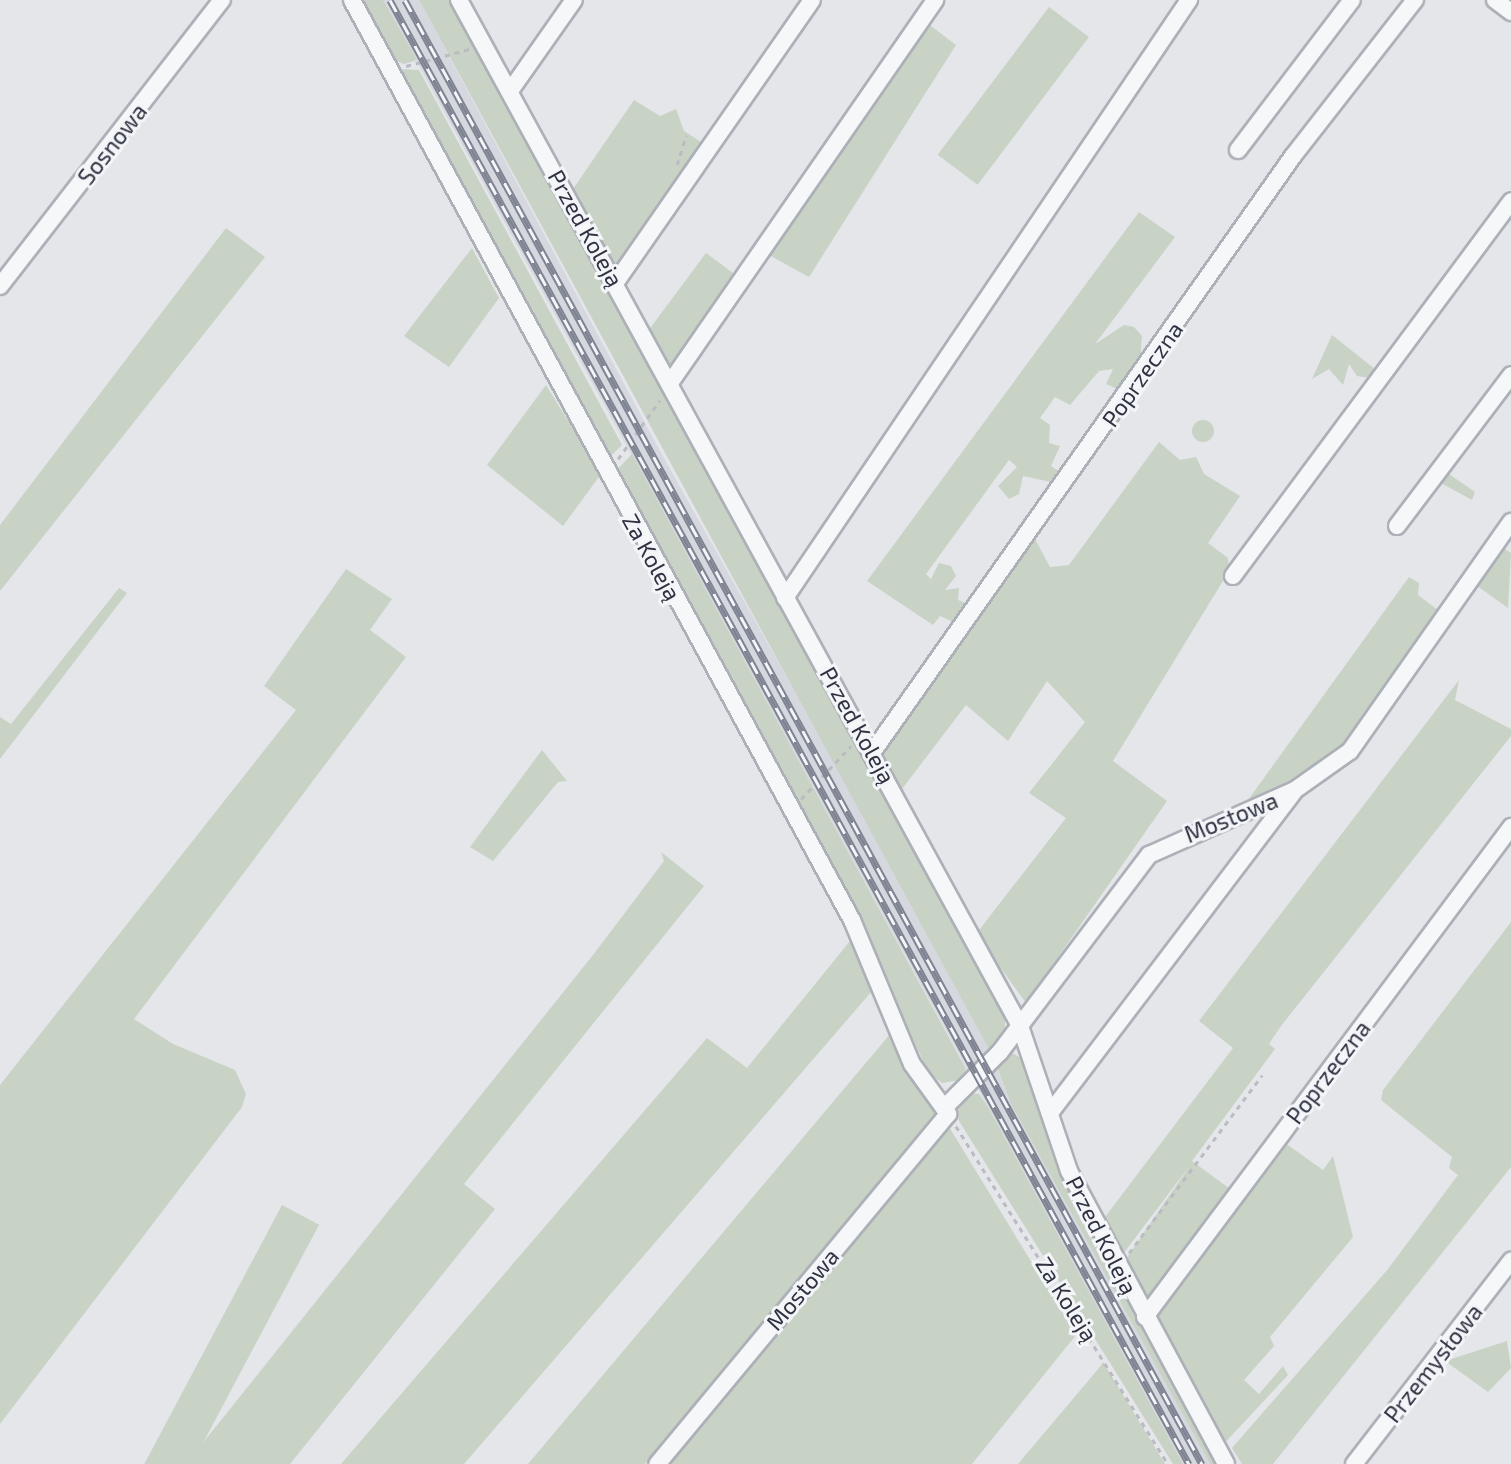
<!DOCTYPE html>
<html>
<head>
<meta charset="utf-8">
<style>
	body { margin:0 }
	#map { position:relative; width:1511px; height:1464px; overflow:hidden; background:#e4e6ea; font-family:"Exo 2",sans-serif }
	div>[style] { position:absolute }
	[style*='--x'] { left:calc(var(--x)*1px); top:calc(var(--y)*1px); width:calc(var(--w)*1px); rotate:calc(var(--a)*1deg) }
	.built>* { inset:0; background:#d6d8df }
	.green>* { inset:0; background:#c8d3c6; transform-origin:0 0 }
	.round { border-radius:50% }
	.path>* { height:2.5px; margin-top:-1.25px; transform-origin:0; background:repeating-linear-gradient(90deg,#babcc2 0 5px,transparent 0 10px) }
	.roads { filter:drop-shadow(2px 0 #adb0b7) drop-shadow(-2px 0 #adb0b7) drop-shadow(0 2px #adb0b7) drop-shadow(0 -2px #adb0b7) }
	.street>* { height:16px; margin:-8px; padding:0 8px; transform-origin:8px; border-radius:8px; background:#f6f7f9 }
	.rail>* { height:7px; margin-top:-3.5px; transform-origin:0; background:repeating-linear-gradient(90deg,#f4f5f8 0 13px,#7f8492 0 26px); box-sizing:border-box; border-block:2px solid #7f8492 }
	span { translate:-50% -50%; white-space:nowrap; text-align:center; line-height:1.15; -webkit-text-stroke:6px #f4f5f8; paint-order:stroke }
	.street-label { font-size:23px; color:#2e3241 }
</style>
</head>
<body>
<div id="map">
	<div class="built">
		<div style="clip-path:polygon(383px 0,419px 0,660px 451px,895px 871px,990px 1051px,1011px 1104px,1210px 1464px,1183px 1464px)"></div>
	</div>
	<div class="green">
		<div style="clip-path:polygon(358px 0,383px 0,417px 60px,404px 64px,387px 57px)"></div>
		<div style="clip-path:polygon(419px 0,456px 0,1005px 1007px,1005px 1035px,990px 1051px)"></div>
		<div style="left:1049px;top:7px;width:50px;height:185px;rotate:37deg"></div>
		<div style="clip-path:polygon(927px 23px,956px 45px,809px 277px,769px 255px)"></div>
		<div style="clip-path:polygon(396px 69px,419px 70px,622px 445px,610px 457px)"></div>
		<div style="clip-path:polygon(634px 100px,660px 116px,676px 109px,684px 131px,704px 144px,618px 274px,571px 192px)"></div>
		<div style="clip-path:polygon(1139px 212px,1175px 237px,1095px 344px,1124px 325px,1134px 327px,1142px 336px,1140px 362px,1122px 391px,1106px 384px,1113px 369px,1099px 371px,1070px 405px,1055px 397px,1040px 418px,1050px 425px,1049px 443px,1060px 446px,1051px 466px,1063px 474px,1060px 484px,1023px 476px,1019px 494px,1009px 499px,998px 486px,1017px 467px,1009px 460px,926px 574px,931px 579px,939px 563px,951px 566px,956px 576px,945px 590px,959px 588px,958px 600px,968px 604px,958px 624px,940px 616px,933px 625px,867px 581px)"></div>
		<div style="clip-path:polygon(226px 228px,265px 257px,0 591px,0 525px)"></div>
		<div style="clip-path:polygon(472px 248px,499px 298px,449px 367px,404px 336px)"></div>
		<div style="clip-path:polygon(706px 253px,741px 279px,670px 368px,648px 331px)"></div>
		<div style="clip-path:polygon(1332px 335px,1375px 369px,1370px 378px,1357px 376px,1349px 364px,1343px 385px,1329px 369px,1312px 379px)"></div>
		<div style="clip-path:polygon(546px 385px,601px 474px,563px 526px,487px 465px)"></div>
		<div class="round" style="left:1192px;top:420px;width:22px;height:22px"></div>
		<div style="clip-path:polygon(1159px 442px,1180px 460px,1196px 457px,1204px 474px,1240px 496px,1208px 543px,1228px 558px,1229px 571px,1113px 761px,1167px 801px,1026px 1003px,976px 934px,1066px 818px,1029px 793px,1085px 722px,1047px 681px,1008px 741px,966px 705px,902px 789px,881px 753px,1034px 537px,1050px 567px,1069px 565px)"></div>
		<div style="clip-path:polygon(632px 454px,966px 1069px,960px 1080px,942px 1083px,929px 1073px,821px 848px,614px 473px)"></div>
		<div style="clip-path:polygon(1446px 472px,1475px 492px,1472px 500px,1439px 482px)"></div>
		<div style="clip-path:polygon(1505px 549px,1511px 553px,1508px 608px,1473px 583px,1497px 550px)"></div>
		<div style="clip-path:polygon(346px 569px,392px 599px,370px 630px,406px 657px,134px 1019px,173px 1044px,235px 1070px,246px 1094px,242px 1107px,0 1424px,0 1085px,296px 710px,264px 686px)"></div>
		<div style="clip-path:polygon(1409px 577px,1419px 583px,1418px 595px,1442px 613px,1335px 760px,1253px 805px,1248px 800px)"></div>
		<div style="clip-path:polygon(119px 588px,127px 593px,0 759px,0 717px,11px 724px)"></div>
		<div style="clip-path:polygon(1459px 680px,1455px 700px,1511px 729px,1511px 736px,1281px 1026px,1269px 1044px,1275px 1049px,1192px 1161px,1237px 1194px,1151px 1298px,1138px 1292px,1121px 1266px,1191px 1164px,1120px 1258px,1102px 1221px,1233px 1048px,1199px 1021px)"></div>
		<div style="clip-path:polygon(542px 750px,567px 781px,558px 782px,493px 861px,470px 847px)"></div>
		<div style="clip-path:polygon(661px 852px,704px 886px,464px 1184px,495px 1209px,290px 1464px,186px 1464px,593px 955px,664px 861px)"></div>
		<div style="clip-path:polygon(1511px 922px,1511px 1167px,1273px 1464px,1242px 1464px,1232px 1448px,1388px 1269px,1458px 1175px,1449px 1168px,1452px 1157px,1381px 1100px,1383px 1090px)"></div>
		<div style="clip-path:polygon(850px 941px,872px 991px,464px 1464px,341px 1464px,707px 1038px,747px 1068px)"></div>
		<div style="clip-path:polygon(891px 1033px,935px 1114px,645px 1464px,528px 1464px)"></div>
		<div style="clip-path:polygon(1012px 1053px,1030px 1063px,1048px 1126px,1221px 1464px,1210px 1464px,1011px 1104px,997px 1067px)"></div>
		<div style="clip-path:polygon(969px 1093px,979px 1094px,988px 1107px,1183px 1464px,1173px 1464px,959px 1121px,957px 1112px)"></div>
		<div style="clip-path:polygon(946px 1122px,1076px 1335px,972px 1464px,665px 1464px)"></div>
		<div style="clip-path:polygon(1285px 1143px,1323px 1170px,1333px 1156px,1353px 1237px,1270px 1337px,1274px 1346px,1244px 1380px,1259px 1394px,1283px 1366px,1288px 1375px,1220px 1448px,1155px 1317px)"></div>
		<div style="left:282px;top:1205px;width:42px;height:329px;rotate:28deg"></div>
		<div style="clip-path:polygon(1507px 1341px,1511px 1368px,1488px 1392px,1445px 1361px)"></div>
		<div style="clip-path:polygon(1103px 1362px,1165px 1464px,1018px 1464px,1099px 1368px)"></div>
	</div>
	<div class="path">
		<div style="--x:406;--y:66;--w:66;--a:-14.9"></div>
		<div style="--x:677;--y:165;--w:31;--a:-73"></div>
		<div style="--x:618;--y:459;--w:72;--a:-54.6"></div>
		<div style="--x:801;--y:799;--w:73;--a:-46.7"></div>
		<div style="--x:956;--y:1126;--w:399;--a:57.9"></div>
		<div style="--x:1129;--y:1253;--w:222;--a:-53.2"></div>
	</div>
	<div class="roads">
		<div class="street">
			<div style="--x:352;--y:0;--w:1047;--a:61.48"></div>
			<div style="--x:852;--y:920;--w:156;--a:67.4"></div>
			<div style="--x:912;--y:1064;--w:62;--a:54.2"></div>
			<div style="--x:948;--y:1114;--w:455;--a:129.7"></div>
			<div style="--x:459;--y:0;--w:1169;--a:61.33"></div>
			<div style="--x:1020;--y:1026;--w:153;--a:71.3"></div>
			<div style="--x:1069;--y:1171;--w:332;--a:61.8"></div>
			<div style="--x:1495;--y:0;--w:20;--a:37"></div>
			<div style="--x:510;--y:91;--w:111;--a:-54.9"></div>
			<div style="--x:1238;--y:150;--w:188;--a:-52.8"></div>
			<div style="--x:616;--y:282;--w:343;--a:-55.2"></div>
			<div style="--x:0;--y:286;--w:362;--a:-52.2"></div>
			<div style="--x:670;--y:383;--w:466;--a:-55.3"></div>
			<div style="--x:1397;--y:526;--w:189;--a:-52.9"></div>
			<div style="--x:1233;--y:576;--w:467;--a:-53.4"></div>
			<div style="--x:785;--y:598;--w:722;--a:-55.96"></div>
			<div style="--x:874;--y:750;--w:727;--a:-54.8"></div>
			<div style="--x:1293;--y:156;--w:198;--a:-52"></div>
			<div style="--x:944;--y:1108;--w:79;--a:-45"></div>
			<div style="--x:1000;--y:1052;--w:247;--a:-52.9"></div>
			<div style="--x:1149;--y:855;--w:160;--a:-24"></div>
			<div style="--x:1295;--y:790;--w:67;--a:-35.3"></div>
			<div style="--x:1350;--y:751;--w:280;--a:-54.9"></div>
			<div style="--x:1050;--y:1113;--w:403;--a:-52.8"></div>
			<div style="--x:1145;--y:1317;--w:612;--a:-53.24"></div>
			<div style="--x:1354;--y:1464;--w:257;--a:-52.3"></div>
		</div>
	</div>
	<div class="rail">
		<div style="--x:390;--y:0;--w:1668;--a:61.38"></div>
		<div style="--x:405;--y:0;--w:1667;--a:61.44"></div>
	</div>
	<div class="street-label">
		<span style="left:112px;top:144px;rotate:-52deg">Sosnowa</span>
		<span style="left:586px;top:228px;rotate:61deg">Przed Koleją</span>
		<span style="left:1142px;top:374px;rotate:-55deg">Poprzeczna</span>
		<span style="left:652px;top:557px;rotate:61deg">Za Koleją</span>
		<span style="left:858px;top:725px;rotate:61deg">Przed Koleją</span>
		<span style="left:1231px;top:817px;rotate:-22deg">Mostowa</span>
		<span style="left:1328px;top:1072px;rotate:-53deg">Poprzeczna</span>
		<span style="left:1102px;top:1235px;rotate:63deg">Przed Koleją</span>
		<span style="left:802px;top:1289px;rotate:-50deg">Mostowa</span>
		<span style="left:1067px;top:1299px;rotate:58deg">Za Koleją</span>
		<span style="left:1433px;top:1363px;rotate:-52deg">Przemysłowa</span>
	</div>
</div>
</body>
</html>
